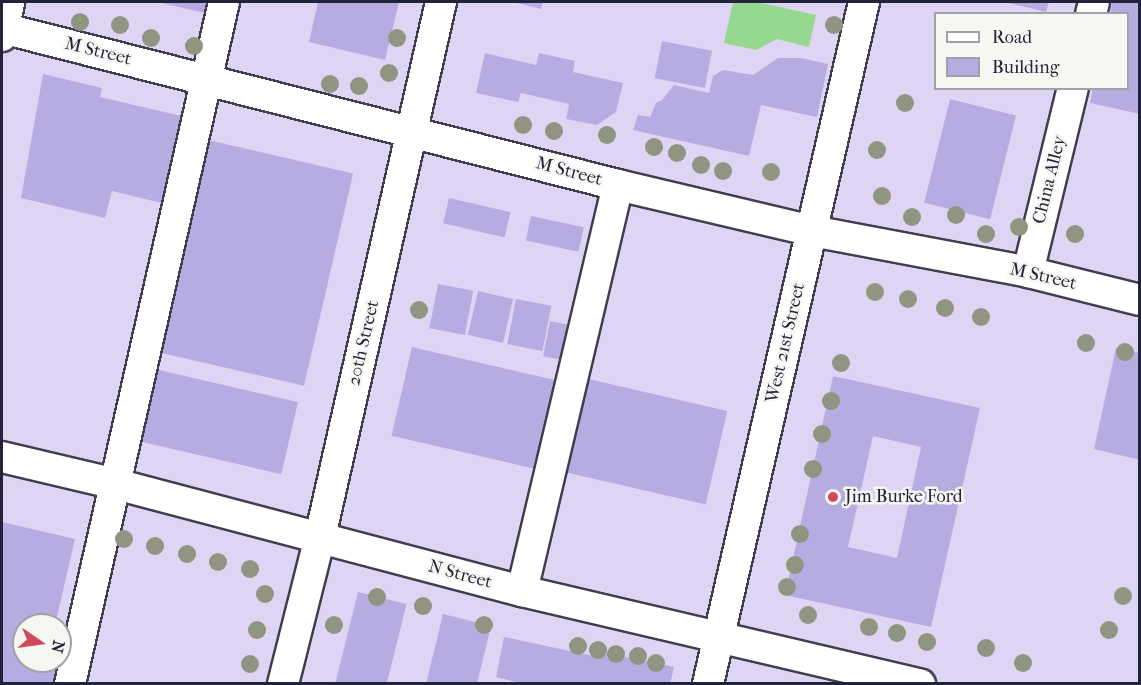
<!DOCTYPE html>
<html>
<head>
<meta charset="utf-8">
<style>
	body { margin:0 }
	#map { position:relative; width:1141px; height:685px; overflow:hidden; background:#ebdebb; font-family:"IM FELL French Canon",serif }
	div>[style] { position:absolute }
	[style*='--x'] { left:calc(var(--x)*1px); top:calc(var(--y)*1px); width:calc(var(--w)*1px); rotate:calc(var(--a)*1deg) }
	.built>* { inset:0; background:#ded5f5 }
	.green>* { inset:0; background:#96d88f }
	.building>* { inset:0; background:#b7ace2; transform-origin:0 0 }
	.roads { filter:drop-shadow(2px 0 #403e4e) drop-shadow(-2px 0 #403e4e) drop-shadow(0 2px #403e4e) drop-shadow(0 -2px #403e4e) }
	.minor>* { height:30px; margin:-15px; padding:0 15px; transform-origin:15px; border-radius:15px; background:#fff }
	.trees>* { width:18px; height:18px; margin:-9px; border-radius:50%; background:#909582 }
	.dots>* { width:16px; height:16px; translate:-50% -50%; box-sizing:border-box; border:3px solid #f6f6f2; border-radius:50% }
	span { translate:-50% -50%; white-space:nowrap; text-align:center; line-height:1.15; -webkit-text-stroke:5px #f6f6f2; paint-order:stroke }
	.street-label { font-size:18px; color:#22223b }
	.poi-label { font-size:18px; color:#22223b }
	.left { translate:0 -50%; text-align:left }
	.frame { position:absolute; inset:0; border:3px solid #22223b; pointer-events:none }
	.legend { position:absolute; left:934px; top:12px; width:195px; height:78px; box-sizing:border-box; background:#f6f6f2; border:2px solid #a1a1a9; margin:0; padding:8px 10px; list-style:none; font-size:18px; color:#22223b }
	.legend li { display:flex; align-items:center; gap:12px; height:30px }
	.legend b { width:30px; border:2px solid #a1a1a9 }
	.north { position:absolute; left:12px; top:613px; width:60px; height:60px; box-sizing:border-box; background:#f6f6f2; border:2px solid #a1a1a9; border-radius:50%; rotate:103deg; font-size:16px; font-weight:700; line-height:24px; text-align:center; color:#22223b }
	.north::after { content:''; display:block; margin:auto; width:21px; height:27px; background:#d1495b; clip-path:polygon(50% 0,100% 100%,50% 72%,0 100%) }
</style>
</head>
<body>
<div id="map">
	<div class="built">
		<div style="clip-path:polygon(evenodd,2px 2px,1139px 2px,1139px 683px,2px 683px,2px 2px,936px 14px,1128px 14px,1128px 88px,936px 88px,936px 14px,2px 2px,24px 625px,60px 625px,60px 661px,24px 661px,24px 625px)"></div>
	</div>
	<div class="green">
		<div style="clip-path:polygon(733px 2px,758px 2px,816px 15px,809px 47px,777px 39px,756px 50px,724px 43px)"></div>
	</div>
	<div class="building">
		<div style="clip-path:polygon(158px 2px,216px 2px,213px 15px)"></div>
		<div style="clip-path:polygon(318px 2px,399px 2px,385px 60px,309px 42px)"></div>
		<div style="clip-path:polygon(513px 2px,543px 2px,541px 9px)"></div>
		<div style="clip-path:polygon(1004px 2px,1049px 2px,1046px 12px)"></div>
		<div style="clip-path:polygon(1112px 2px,1140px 2px,1140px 114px,1090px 103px,1093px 88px,1128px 88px,1128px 14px,1110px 14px)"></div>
		<div style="left:662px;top:41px;width:51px;height:38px;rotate:11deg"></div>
		<div style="clip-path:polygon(485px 53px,536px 65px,539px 53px,575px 61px,573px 72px,623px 83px,616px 112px,597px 125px,566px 119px,569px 104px,521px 93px,518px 102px,476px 93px)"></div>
		<div style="clip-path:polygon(778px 58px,801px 58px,828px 64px,817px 117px,761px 105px,749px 156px,633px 130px,638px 115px,650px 117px,656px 103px,662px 100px,674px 85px,709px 93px,713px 76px,723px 70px,753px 75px)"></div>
		<div style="clip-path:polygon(43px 74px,102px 88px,100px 97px,190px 118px,170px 205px,112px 191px,105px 218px,21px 198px)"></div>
		<div style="left:950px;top:99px;width:68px;height:107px;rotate:14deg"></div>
		<div style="left:204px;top:139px;width:153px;height:218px;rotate:13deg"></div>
		<div style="left:449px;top:198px;width:63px;height:26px;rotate:13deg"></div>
		<div style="left:531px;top:216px;width:54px;height:25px;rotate:12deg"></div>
		<div style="left:438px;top:284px;width:36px;height:45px;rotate:11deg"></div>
		<div style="left:478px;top:291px;width:36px;height:45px;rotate:13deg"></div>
		<div style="left:516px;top:299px;width:36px;height:46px;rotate:11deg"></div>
		<div style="left:550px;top:321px;width:31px;height:36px;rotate:11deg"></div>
		<div style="left:412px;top:347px;width:150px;height:91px;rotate:13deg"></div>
		<div style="clip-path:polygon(1116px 348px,1140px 353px,1140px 460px,1094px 449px)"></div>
		<div style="left:146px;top:367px;width:156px;height:74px;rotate:13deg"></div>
		<div style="clip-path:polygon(evenodd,833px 376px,980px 408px,931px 627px,785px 595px,833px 376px,873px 436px,921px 447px,897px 558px,848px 547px,873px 436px)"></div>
		<div style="left:584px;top:378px;width:147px;height:96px;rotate:13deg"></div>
		<div style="clip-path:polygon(2px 522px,75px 539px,55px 625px,24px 625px,24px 661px,60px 661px,60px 636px,69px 638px,59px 684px,2px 684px)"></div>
		<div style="left:358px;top:592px;width:50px;height:95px;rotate:14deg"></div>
		<div style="clip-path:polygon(443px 614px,491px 626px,477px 684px,426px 684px)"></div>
		<div style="clip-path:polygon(504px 637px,593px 656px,594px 650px,674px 667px,670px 684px,524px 684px,496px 677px)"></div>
	</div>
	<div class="roads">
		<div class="minor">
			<div style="--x:1091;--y:14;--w:12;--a:-76"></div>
			<div style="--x:2;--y:28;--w:636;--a:14.3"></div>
			<div style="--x:618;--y:185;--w:199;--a:13.3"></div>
			<div style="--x:812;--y:231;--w:220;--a:10.7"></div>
			<div style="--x:1028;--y:272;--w:115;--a:14"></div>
			<div style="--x:2;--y:36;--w:35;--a:-78"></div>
			<div style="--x:1028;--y:272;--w:189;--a:-76.3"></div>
			<div style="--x:2;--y:457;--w:117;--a:13.3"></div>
			<div style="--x:116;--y:484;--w:420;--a:14.8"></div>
			<div style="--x:522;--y:591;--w:409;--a:13.2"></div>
			<div style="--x:522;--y:591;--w:417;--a:-76.7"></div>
			<div style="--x:70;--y:684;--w:699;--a:-77.28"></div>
			<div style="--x:283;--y:684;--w:152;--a:-75.9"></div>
			<div style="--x:320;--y:537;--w:549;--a:-77.26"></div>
			<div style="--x:708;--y:684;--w:700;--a:-77.12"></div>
		</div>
	</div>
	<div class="trees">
		<div style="left:80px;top:22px"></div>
		<div style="left:120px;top:25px"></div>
		<div style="left:834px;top:25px"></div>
		<div style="left:151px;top:38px"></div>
		<div style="left:397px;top:38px"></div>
		<div style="left:194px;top:46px"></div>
		<div style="left:389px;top:73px"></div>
		<div style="left:330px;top:84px"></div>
		<div style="left:359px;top:86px"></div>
		<div style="left:905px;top:103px"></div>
		<div style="left:523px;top:125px"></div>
		<div style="left:554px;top:131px"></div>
		<div style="left:607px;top:135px"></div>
		<div style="left:654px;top:147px"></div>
		<div style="left:877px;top:150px"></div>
		<div style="left:677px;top:153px"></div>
		<div style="left:701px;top:165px"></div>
		<div style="left:723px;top:171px"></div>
		<div style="left:771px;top:172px"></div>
		<div style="left:882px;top:196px"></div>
		<div style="left:956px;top:215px"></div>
		<div style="left:912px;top:217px"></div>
		<div style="left:1019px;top:227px"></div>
		<div style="left:986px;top:234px"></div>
		<div style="left:1075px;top:234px"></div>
		<div style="left:875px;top:292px"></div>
		<div style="left:908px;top:299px"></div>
		<div style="left:945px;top:308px"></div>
		<div style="left:419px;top:310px"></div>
		<div style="left:981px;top:317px"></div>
		<div style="left:1086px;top:343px"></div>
		<div style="left:1125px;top:352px"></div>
		<div style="left:841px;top:363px"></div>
		<div style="left:831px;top:401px"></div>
		<div style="left:822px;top:434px"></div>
		<div style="left:813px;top:469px"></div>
		<div style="left:800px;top:534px"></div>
		<div style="left:124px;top:539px"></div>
		<div style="left:155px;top:546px"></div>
		<div style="left:187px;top:554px"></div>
		<div style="left:218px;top:562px"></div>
		<div style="left:795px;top:565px"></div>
		<div style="left:250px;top:569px"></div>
		<div style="left:787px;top:587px"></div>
		<div style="left:265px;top:594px"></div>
		<div style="left:1123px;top:596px"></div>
		<div style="left:377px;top:597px"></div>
		<div style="left:423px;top:606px"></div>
		<div style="left:808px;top:615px"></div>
		<div style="left:334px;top:625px"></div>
		<div style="left:484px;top:625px"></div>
		<div style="left:869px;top:627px"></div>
		<div style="left:257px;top:630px"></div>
		<div style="left:1109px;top:630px"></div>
		<div style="left:897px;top:633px"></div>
		<div style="left:927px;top:642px"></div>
		<div style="left:578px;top:646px"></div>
		<div style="left:986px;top:648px"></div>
		<div style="left:598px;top:650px"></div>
		<div style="left:616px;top:654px"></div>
		<div style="left:638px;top:656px"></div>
		<div style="left:656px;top:663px"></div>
		<div style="left:1023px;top:663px"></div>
		<div style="left:250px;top:664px"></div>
	</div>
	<div class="dots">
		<div style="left:833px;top:497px;background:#d1495b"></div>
	</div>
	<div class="street-label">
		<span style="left:98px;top:52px;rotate:14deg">M Street</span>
		<span style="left:569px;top:172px;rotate:15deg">M Street</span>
		<span style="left:1050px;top:180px;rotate:-76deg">China Alley</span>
		<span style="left:1043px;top:277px;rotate:13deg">M Street</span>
		<span style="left:364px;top:343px;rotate:-77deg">20th Street</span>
		<span style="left:786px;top:343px;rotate:-77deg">West 21st Street</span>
		<span style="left:460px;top:575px;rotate:15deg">N Street</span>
	</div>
	<div class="poi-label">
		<span class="left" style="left:845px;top:497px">Jim Burke Ford</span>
	</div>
	<div class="frame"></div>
	<ul class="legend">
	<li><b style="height:8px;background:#fff"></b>Road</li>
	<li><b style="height:16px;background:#b7ace2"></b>Building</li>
	</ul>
	<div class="north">N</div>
</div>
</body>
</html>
